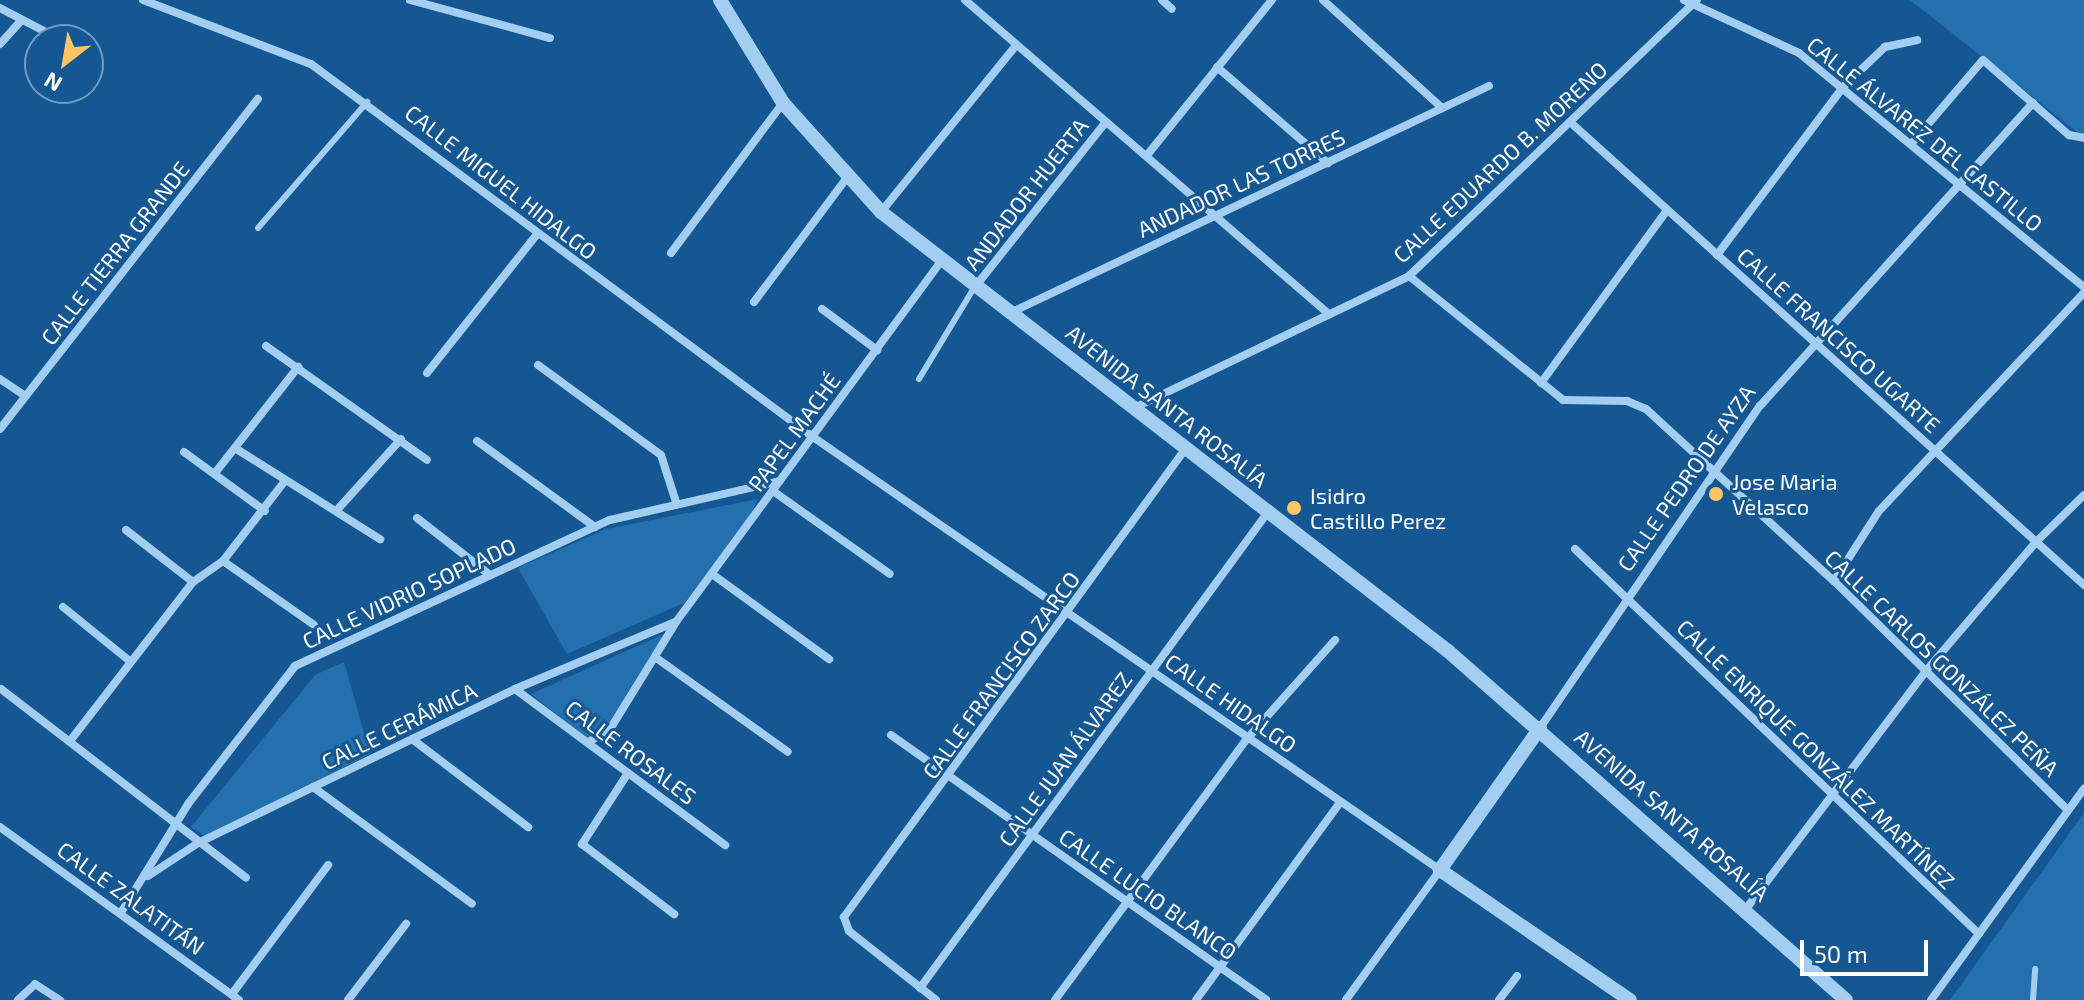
<!DOCTYPE html>
<html>
<head>
<meta charset="utf-8">
<style>
	body { margin:0 }
	#map { position:relative; width:2084px; height:1000px; overflow:hidden; background:#155792; font-family:"Exo 2",sans-serif }
	div>[style] { position:absolute }
	[style*='--x'] { left:calc(var(--x)*1px); top:calc(var(--y)*1px); width:calc(var(--w)*1px); rotate:calc(var(--a)*1deg) }
	.green>* { inset:0; background:#2470af }
	.service>* { height:6px; margin:-3px; padding:0 3px; transform-origin:3px; border-radius:3px; background:#a3cef1 }
	.minor>* { height:8px; margin:-4px; padding:0 4px; transform-origin:4px; border-radius:4px; background:#a3cef1 }
	.tertiary>* { height:14px; margin:-7px; padding:0 7px; transform-origin:7px; border-radius:7px; background:#a3cef1 }
	.dots>* { width:22px; height:22px; translate:-50% -50%; box-sizing:border-box; border:4px solid #155792; border-radius:50% }
	span { translate:-50% -50%; white-space:nowrap; text-align:center; line-height:1.15; -webkit-text-stroke:6px #155792; paint-order:stroke }
	.street-label { font-size:22px; color:#fff }
	.poi-label { font-size:22px; color:#fff }
	.left { translate:0 -50%; text-align:left }
	.north { position:absolute; left:24px; top:24px; width:80px; height:80px; box-sizing:border-box; background:#155792; border:2px solid #739abe; border-radius:50%; rotate:211deg; font-size:22px; font-weight:700; line-height:32px; text-align:center; color:#fff }
	.north::after { content:''; display:block; margin:auto; width:28px; height:36px; background:#ffc463; clip-path:polygon(50% 0,100% 100%,50% 72%,0 100%) }
	.scale { position:absolute; left:1800px; top:940px; width:128px; height:36px; box-sizing:border-box; border:4px solid #fff; border-top:0; padding-left:10px; font-size:24px; line-height:28px; white-space:nowrap; color:#fff; -webkit-text-stroke:6px #155792; paint-order:stroke }
</style>
</head>
<body>
<div id="map">
	<div class="green">
		<div style="clip-path:polygon(1910px 0,2084px 0,2084px 134px,2082px 136px)"></div>
		<div style="clip-path:polygon(758px 499px,744px 528px,684px 603px,567px 654px,518px 568px,606px 529px)"></div>
		<div style="clip-path:polygon(666px 633px,608px 729px,588px 739px,531px 694px)"></div>
		<div style="clip-path:polygon(344px 662px,370px 754px,205px 836px,191px 827px,315px 675px)"></div>
		<div style="clip-path:polygon(2084px 813px,2084px 1000px,1950px 1000px)"></div>
	</div>
	<div class="service">
		<div style="--x:258;--y:228;--w:167;--a:-49.1"></div>
		<div style="--x:919;--y:379;--w:106;--a:-58.9"></div>
		<div style="--x:2033;--y:1000;--w:31;--a:-86"></div>
	</div>
	<div class="minor">
		<div style="--x:143;--y:0;--w:180;--a:20.9"></div>
		<div style="--x:311;--y:64;--w:625;--a:36.61"></div>
		<div style="--x:813;--y:437;--w:762;--a:34.63"></div>
		<div style="--x:1440;--y:870;--w:160;--a:125.9"></div>
		<div style="--x:410;--y:0;--w:145;--a:15.2"></div>
		<div style="--x:965;--y:0;--w:481;--a:40.8"></div>
		<div style="--x:1162;--y:0;--w:13;--a:42"></div>
		<div style="--x:1323;--y:0;--w:161;--a:42.2"></div>
		<div style="--x:1684;--y:0;--w:127;--a:24.7"></div>
		<div style="--x:1799;--y:53;--w:369;--a:39.4"></div>
		<div style="--x:0;--y:8;--w:69;--a:27.7"></div>
		<div style="--x:0;--y:44;--w:30;--a:-48"></div>
		<div style="--x:1217;--y:67;--w:147;--a:40.9"></div>
		<div style="--x:1570;--y:122;--w:692;--a:42.01"></div>
		<div style="--x:1912;--y:143;--w:109;--a:-49.5"></div>
		<div style="--x:1983;--y:60;--w:114;--a:41.1"></div>
		<div style="--x:2069;--y:135;--w:15;--a:11"></div>
		<div style="--x:1148;--y:154;--w:198;--a:-51.2"></div>
		<div style="--x:881;--y:212;--w:215;--a:-51"></div>
		<div style="--x:671;--y:253;--w:187;--a:-53.3"></div>
		<div style="--x:1717;--y:255;--w:211;--a:-53.1"></div>
		<div style="--x:1844;--y:86;--w:57;--a:-43.6"></div>
		<div style="--x:1885;--y:47;--w:33;--a:-12"></div>
		<div style="--x:1409;--y:276;--w:198;--a:38.8"></div>
		<div style="--x:1563;--y:400;--w:64;--a:0.9"></div>
		<div style="--x:1627;--y:401;--w:21;--a:23"></div>
		<div style="--x:1646;--y:409;--w:255;--a:42.5"></div>
		<div style="--x:1834;--y:581;--w:327;--a:44.4"></div>
		<div style="--x:975;--y:287;--w:209;--a:-51.6"></div>
		<div style="--x:754;--y:302;--w:154;--a:-53.2"></div>
		<div style="--x:822;--y:309;--w:69;--a:36.7"></div>
		<div style="--x:1010;--y:313;--w:530;--a:-25.36"></div>
		<div style="--x:266;--y:346;--w:197;--a:35.3"></div>
		<div style="--x:538;--y:365;--w:152;--a:36.2"></div>
		<div style="--x:661;--y:455;--w:52;--a:72.3"></div>
		<div style="--x:427;--y:373;--w:177;--a:-51.6"></div>
		<div style="--x:0;--y:379;--w:30;--a:34"></div>
		<div style="--x:1541;--y:383;--w:214;--a:-53.9"></div>
		<div style="--x:1136;--y:407;--w:303;--a:-25.6"></div>
		<div style="--x:1409;--y:276;--w:399;--a:-43.8"></div>
		<div style="--x:0;--y:429;--w:419;--a:-52"></div>
		<div style="--x:477;--y:441;--w:146;--a:36.1"></div>
		<div style="--x:238;--y:450;--w:168;--a:32.1"></div>
		<div style="--x:184;--y:452;--w:100;--a:36.1"></div>
		<div style="--x:215;--y:473;--w:135;--a:-51.9"></div>
		<div style="--x:773;--y:491;--w:143;--a:35.4"></div>
		<div style="--x:338;--y:509;--w:94;--a:-48"></div>
		<div style="--x:417;--y:518;--w:93;--a:38"></div>
		<div style="--x:126;--y:530;--w:85;--a:37.8"></div>
		<div style="--x:1575;--y:549;--w:558;--a:43.62"></div>
		<div style="--x:223;--y:561;--w:111;--a:35.1"></div>
		<div style="--x:712;--y:574;--w:145;--a:36"></div>
		<div style="--x:1834;--y:581;--w:83;--a:-57.3"></div>
		<div style="--x:1879;--y:511;--w:299;--a:-46.8"></div>
		<div style="--x:63;--y:607;--w:87;--a:39"></div>
		<div style="--x:655;--y:657;--w:163;--a:35.5"></div>
		<div style="--x:1;--y:689;--w:309;--a:37.6"></div>
		<div style="--x:515;--y:689;--w:262;--a:36.6"></div>
		<div style="--x:1540;--y:728;--w:390;--a:-55.7"></div>
		<div style="--x:1760;--y:406;--w:408;--a:-48"></div>
		<div style="--x:891;--y:735;--w:459;--a:35.2"></div>
		<div style="--x:412;--y:739;--w:146;--a:37.2"></div>
		<div style="--x:70;--y:741;--w:201;--a:-52.3"></div>
		<div style="--x:193;--y:582;--w:37;--a:-35"></div>
		<div style="--x:223;--y:561;--w:100;--a:-52.3"></div>
		<div style="--x:588;--y:742;--w:24;--a:-28"></div>
		<div style="--x:609;--y:731;--w:128;--a:-58.4"></div>
		<div style="--x:676;--y:622;--w:446;--a:-53.7"></div>
		<div style="--x:628;--y:773;--w:85;--a:122.9"></div>
		<div style="--x:582;--y:844;--w:116;--a:37.3"></div>
		<div style="--x:313;--y:787;--w:197;--a:36.3"></div>
		<div style="--x:0;--y:827;--w:295;--a:35.9"></div>
		<div style="--x:148;--y:876;--w:60;--a:-33.4"></div>
		<div style="--x:198;--y:843;--w:352;--a:-25.9"></div>
		<div style="--x:515;--y:689;--w:173;--a:-22.7"></div>
		<div style="--x:1746;--y:909;--w:297;--a:-52.9"></div>
		<div style="--x:1925;--y:672;--w:171;--a:-49.5"></div>
		<div style="--x:2036;--y:542;--w:67;--a:-44.4"></div>
		<div style="--x:122;--y:911;--w:126;--a:-58.3"></div>
		<div style="--x:188;--y:804;--w:175;--a:-52.2"></div>
		<div style="--x:295;--y:666;--w:347;--a:-24.9"></div>
		<div style="--x:610;--y:520;--w:174;--a:-12.9"></div>
		<div style="--x:920;--y:988;--w:590;--a:-53.83"></div>
		<div style="--x:232;--y:994;--w:161;--a:-53.3"></div>
		<div style="--x:18;--y:1000;--w:23;--a:-43"></div>
		<div style="--x:35;--y:984;--w:30;--a:33"></div>
		<div style="--x:348;--y:1000;--w:96;--a:-52.7"></div>
		<div style="--x:936;--y:1000;--w:111;--a:-141.6"></div>
		<div style="--x:849;--y:931;--w:15;--a:-110"></div>
		<div style="--x:844;--y:917;--w:580;--a:-53.9"></div>
		<div style="--x:1055;--y:1000;--w:323;--a:-53.7"></div>
		<div style="--x:1246;--y:740;--w:134;--a:-48.3"></div>
		<div style="--x:1196;--y:1000;--w:243;--a:-53.9"></div>
		<div style="--x:1499;--y:1000;--w:30;--a:-53"></div>
		<div style="--x:1931;--y:1000;--w:261;--a:-54.1"></div>
	</div>
	<div class="tertiary">
		<div style="--x:720;--y:0;--w:121;--a:58.5"></div>
		<div style="--x:783;--y:103;--w:147;--a:48"></div>
		<div style="--x:881;--y:212;--w:717;--a:37.75"></div>
		<div style="--x:1448;--y:651;--w:529;--a:41.25"></div>
		<div style="--x:1540;--y:728;--w:174;--a:125.2"></div>
		<div style="--x:1440;--y:870;--w:230;--a:34.4"></div>
	</div>
	<div class="dots">
		<div style="left:1716px;top:494px;background:#ffc463"></div>
		<div style="left:1294px;top:508px;background:#ffc463"></div>
	</div>
	<div class="street-label">
		<span style="left:1925px;top:134px;rotate:39deg">CALLE ÁLVAREZ DEL CASTILLO</span>
		<span style="left:1500px;top:162px;rotate:-43deg">CALLE EDUARDO B. MORENO</span>
		<span style="left:501px;top:182px;rotate:38deg">CALLE MIGUEL HIDALGO</span>
		<span style="left:1241px;top:183px;rotate:-25deg">ANDADOR LAS TORRES</span>
		<span style="left:1026px;top:194px;rotate:-52deg">ANDADOR HUERTA</span>
		<span style="left:115px;top:253px;rotate:-52deg">CALLE TIERRA GRANDE</span>
		<span style="left:1839px;top:340px;rotate:42deg">CALLE FRANCISCO UGARTE</span>
		<span style="left:1167px;top:406px;rotate:38deg">AVENIDA SANTA ROSALÍA</span>
		<span style="left:794px;top:432px;rotate:-54deg">PAPEL MACHÉ</span>
		<span style="left:1686px;top:478px;rotate:-55deg">CALLE PEDRO DE AYZA</span>
		<span style="left:409px;top:593px;rotate:-25deg">CALLE VIDRIO SOPLADO</span>
		<span style="left:1942px;top:663px;rotate:44deg">CALLE CARLOS GONZÁLEZ PEÑA</span>
		<span style="left:1001px;top:675px;rotate:-54deg">CALLE FRANCISCO ZARCO</span>
		<span style="left:1231px;top:703px;rotate:35deg">CALLE HIDALGO</span>
		<span style="left:399px;top:726px;rotate:-26deg">CALLE CERÁMICA</span>
		<span style="left:631px;top:752px;rotate:37deg">CALLE ROSALES</span>
		<span style="left:1816px;top:754px;rotate:44deg">CALLE ENRIQUE GONZÁLEZ MARTÍNEZ</span>
		<span style="left:1065px;top:759px;rotate:-54deg">CALLE JUAN ÁLVAREZ</span>
		<span style="left:1672px;top:815px;rotate:41deg">AVENIDA SANTA ROSALÍA</span>
		<span style="left:1148px;top:894px;rotate:35deg">CALLE LUCIO BLANCO</span>
		<span style="left:131px;top:898px;rotate:36deg">CALLE ZALATITÁN</span>
	</div>
	<div class="poi-label">
		<span class="left" style="left:1732px;top:494px">Jose Maria<br>Velasco</span>
		<span class="left" style="left:1310px;top:508px">Isidro<br>Castillo Perez</span>
	</div>
	<div class="north">N</div>
	<div class="scale">50 m</div>
</div>
</body>
</html>
